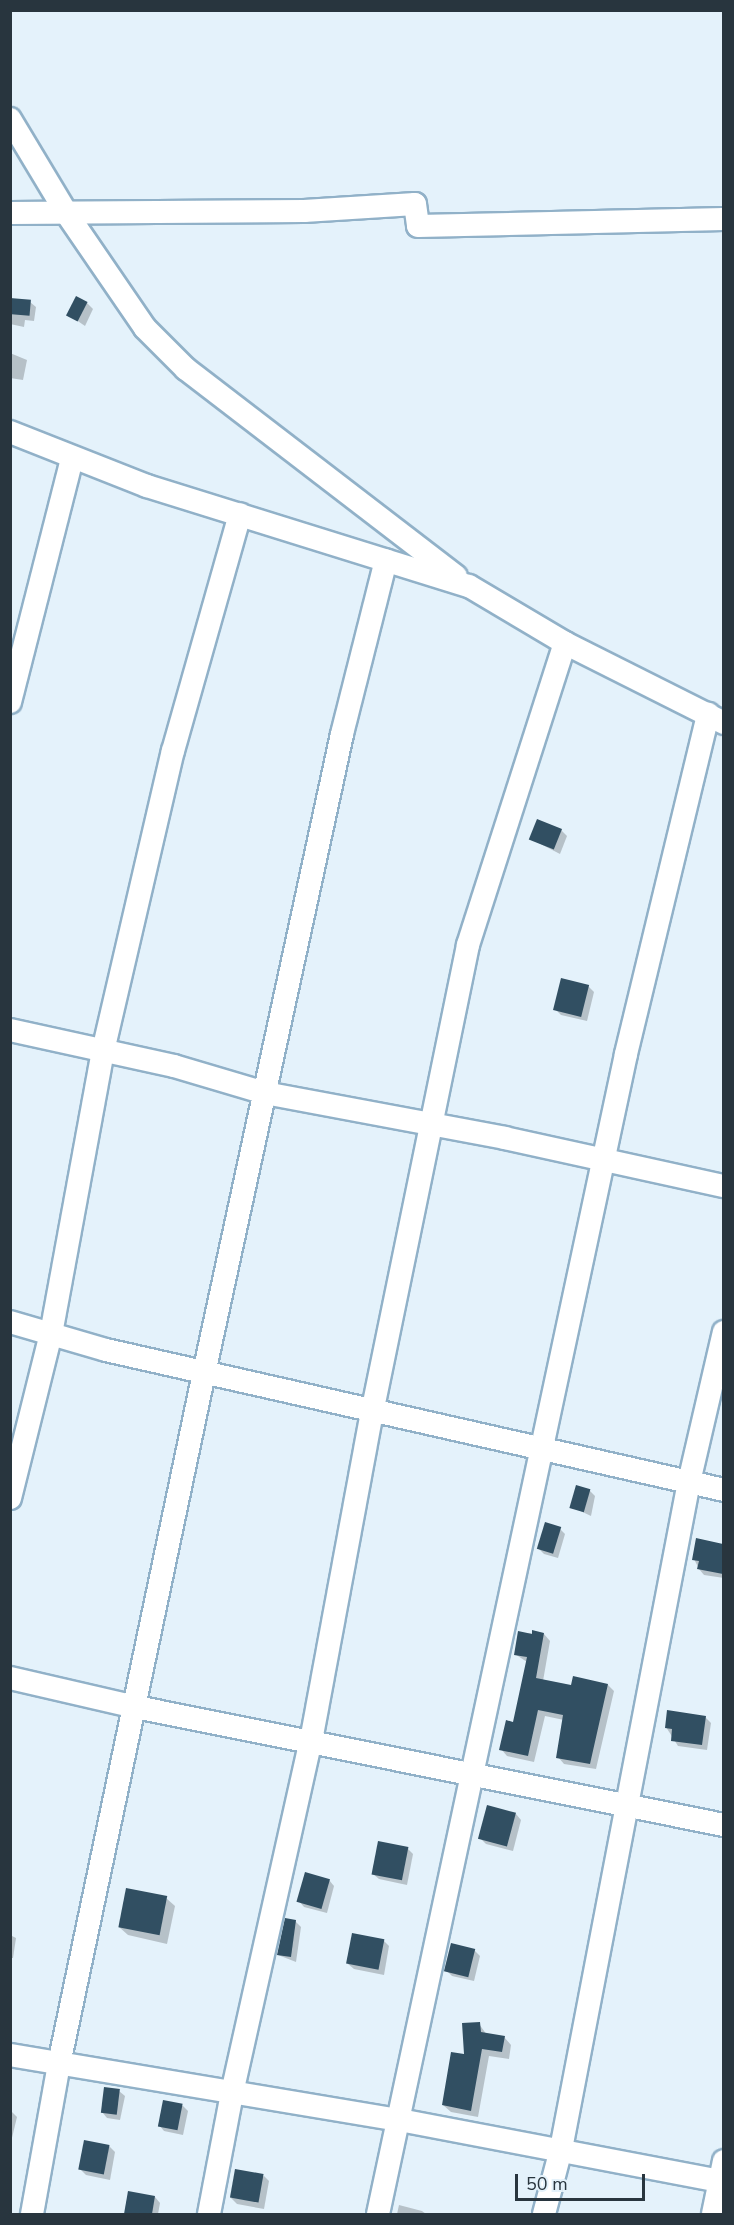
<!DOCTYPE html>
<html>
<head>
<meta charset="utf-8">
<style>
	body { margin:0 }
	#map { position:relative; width:734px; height:2225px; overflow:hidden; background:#e4f2fb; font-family:"Nunito Sans",sans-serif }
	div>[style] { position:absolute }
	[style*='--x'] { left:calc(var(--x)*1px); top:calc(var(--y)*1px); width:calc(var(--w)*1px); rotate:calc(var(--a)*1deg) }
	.shadow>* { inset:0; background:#0003 }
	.building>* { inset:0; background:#314f62; transform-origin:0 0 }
	.roads { filter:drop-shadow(2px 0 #91b1c8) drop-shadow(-2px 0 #91b1c8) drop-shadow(0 2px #91b1c8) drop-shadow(0 -2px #91b1c8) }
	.minor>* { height:22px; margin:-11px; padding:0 11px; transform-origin:11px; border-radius:11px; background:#fff }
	span { translate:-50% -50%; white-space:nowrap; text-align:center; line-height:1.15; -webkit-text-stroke:6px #e4f2fb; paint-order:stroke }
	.frame { position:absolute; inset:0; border:12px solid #28353e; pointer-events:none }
	.scale { position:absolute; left:515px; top:2174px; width:130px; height:27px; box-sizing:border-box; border:3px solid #28353e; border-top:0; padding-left:8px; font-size:18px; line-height:21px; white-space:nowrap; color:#28353e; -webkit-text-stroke:4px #e4f2fb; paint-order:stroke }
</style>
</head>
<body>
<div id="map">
	<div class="shadow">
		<div style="clip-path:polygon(10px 300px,30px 302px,36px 307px,34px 321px,25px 320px,24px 327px,10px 324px)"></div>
		<div style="clip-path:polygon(87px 303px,93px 309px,85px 326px,69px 315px)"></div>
		<div style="clip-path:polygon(10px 353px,27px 360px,23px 380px,10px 378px)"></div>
		<div style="clip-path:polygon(561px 830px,567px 836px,560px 854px,531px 839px)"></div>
		<div style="clip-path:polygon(588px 986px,594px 992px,587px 1021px,561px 1015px,555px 1009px)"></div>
		<div style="clip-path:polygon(589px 1490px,595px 1496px,591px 1516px,572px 1507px)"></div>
		<div style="clip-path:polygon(560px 1529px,565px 1534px,558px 1558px,544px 1554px,539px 1549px)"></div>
		<div style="clip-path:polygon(698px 1540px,724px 1545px,724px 1578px,704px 1575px,699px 1569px,694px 1559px)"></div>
		<div style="clip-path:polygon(519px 1633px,544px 1634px,550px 1641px,543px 1681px,572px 1687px,608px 1685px,614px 1691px,596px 1769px,564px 1764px,558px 1757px,564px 1720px,545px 1716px,534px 1762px,507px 1756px,501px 1749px,515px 1723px,527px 1662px,515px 1654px)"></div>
		<div style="clip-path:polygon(705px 1717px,711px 1723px,707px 1750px,678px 1746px,666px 1727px)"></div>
		<div style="clip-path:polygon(516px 1814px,521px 1820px,513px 1851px,486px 1844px,480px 1838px)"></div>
		<div style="clip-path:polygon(407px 1848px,413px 1854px,407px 1885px,379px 1879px,373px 1874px)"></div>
		<div style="clip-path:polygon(329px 1880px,334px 1886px,327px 1913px,304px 1907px,299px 1901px)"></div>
		<div style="clip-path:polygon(166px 1898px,175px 1906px,167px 1944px,128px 1935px,119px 1927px)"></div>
		<div style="clip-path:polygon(295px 1921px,301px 1927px,296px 1962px,278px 1955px)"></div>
		<div style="clip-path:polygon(10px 1935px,16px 1938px,13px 1958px,10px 1958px)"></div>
		<div style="clip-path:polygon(383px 1940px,389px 1946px,384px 1975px,354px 1969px,348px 1964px)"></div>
		<div style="clip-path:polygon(474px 1950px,480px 1956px,474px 1981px,452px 1976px,446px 1970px)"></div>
		<div style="clip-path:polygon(479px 2024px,487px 2035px,504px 2037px,511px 2045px,509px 2059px,489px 2056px,478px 2117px,451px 2112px,443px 2105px)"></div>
		<div style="clip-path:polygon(119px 2091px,125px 2096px,120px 2120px,107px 2118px,102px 2112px)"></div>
		<div style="clip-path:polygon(164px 2101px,183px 2106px,188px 2111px,183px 2135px,164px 2131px,159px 2125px)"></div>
		<div style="clip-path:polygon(11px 2111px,17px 2117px,11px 2142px,10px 2142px)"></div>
		<div style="clip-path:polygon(109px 2146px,115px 2152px,110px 2180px,86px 2175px,81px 2170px)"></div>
		<div style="clip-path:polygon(264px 2176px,269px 2181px,264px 2209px,237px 2204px,231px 2198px)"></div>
		<div style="clip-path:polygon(129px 2193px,155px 2197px,160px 2203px,158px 2214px,126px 2214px)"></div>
		<div style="clip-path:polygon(399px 2205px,422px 2211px,426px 2214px,397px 2214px)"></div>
	</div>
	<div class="building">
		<div style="left:76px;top:296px;width:13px;height:22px;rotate:27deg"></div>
		<div style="left:10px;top:298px;width:21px;height:16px;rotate:5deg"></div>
		<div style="left:537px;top:819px;width:27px;height:22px;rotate:22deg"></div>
		<div style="left:561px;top:978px;width:29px;height:33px;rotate:14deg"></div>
		<div style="left:576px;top:1485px;width:15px;height:24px;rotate:16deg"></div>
		<div style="left:545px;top:1522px;width:17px;height:28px;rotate:17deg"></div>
		<div style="clip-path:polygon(696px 1538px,723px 1544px,723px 1574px,697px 1569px,699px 1561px,692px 1560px)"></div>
		<div style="clip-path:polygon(532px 1630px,544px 1633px,536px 1678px,571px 1685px,573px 1676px,608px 1684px,590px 1764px,556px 1758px,563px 1715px,538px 1710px,528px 1756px,499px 1750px,506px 1720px,513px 1722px,527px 1657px,514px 1655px,518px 1631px,532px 1634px)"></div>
		<div style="clip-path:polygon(667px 1710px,706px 1716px,702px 1745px,671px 1741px,672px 1729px,665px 1728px)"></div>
		<div style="left:487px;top:1805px;width:30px;height:35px;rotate:15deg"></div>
		<div style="left:378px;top:1841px;width:31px;height:34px;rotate:11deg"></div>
		<div style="left:305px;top:1872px;width:26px;height:31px;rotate:16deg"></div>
		<div style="left:126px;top:1888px;width:42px;height:40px;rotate:11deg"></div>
		<div style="clip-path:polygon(285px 1918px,296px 1920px,291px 1957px,277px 1955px)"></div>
		<div style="left:352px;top:1933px;width:33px;height:31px;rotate:11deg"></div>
		<div style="left:451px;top:1943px;width:25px;height:29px;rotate:14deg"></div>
		<div style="clip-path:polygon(480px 2022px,481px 2032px,505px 2036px,502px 2052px,482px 2049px,471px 2111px,442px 2105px,451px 2052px,464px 2054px,462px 2023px)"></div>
		<div style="left:104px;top:2087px;width:16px;height:26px;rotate:7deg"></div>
		<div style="left:163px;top:2100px;width:20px;height:27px;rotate:11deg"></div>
		<div style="left:84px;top:2140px;width:26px;height:30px;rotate:11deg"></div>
		<div style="left:235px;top:2169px;width:29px;height:29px;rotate:10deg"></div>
		<div style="clip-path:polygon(128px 2191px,155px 2196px,152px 2214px,124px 2214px)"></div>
	</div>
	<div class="roads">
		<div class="minor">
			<div style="--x:10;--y:119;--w:111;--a:59"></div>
			<div style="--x:67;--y:214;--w:138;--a:55.6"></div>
			<div style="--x:145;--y:328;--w:58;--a:45"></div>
			<div style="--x:186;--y:369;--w:340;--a:37.5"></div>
			<div style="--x:10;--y:213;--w:294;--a:-0.4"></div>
			<div style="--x:304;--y:211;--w:111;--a:-3.6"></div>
			<div style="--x:415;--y:204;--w:22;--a:82"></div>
			<div style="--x:418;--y:226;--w:306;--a:-1.3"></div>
			<div style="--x:10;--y:432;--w:147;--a:21.5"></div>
			<div style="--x:147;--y:486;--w:337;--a:17.3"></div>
			<div style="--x:469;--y:586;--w:112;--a:30.7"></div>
			<div style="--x:565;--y:643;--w:178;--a:26.7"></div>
			<div style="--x:10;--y:702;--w:251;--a:-75.7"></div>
			<div style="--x:10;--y:1030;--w:168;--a:12.4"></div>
			<div style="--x:174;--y:1066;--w:95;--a:16.5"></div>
			<div style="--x:265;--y:1093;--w:244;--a:10.6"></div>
			<div style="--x:505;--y:1138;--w:224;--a:12.4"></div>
			<div style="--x:10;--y:1322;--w:100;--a:16.3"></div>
			<div style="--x:106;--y:1350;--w:634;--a:12.76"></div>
			<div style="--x:10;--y:1498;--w:169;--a:-76"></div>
			<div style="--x:51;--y:1334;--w:288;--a:-79.6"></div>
			<div style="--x:103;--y:1051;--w:308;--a:-76.9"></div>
			<div style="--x:173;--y:751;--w:246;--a:-74.2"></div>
			<div style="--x:10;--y:1678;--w:129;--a:13"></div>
			<div style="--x:136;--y:1707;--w:600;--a:11.35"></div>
			<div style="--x:10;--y:2055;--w:395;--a:9.5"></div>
			<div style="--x:400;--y:2120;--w:330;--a:10.8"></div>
			<div style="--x:32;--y:2214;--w:152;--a:-79.8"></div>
			<div style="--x:59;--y:2064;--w:706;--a:-78.15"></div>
			<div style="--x:204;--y:1373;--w:654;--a:-77.81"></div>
			<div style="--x:342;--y:734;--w:179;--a:-75.8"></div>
			<div style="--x:209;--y:2214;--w:123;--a:-79.2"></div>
			<div style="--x:232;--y:2093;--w:361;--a:-77.4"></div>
			<div style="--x:311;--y:1741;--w:339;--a:-79.5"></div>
			<div style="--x:373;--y:1408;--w:473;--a:-78.4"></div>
			<div style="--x:468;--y:945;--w:317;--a:-72.2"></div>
			<div style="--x:378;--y:2214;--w:1186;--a:-77.93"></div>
			<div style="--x:626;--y:1054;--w:350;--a:-76.4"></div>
			<div style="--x:544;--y:2214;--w:67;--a:-75.3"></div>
			<div style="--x:561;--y:2149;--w:679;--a:-79.14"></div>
			<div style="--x:689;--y:1482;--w:154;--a:-76.9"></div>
			<div style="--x:713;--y:2214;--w:54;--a:-78.3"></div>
		</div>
	</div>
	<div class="frame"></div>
	<div class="scale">50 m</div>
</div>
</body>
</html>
